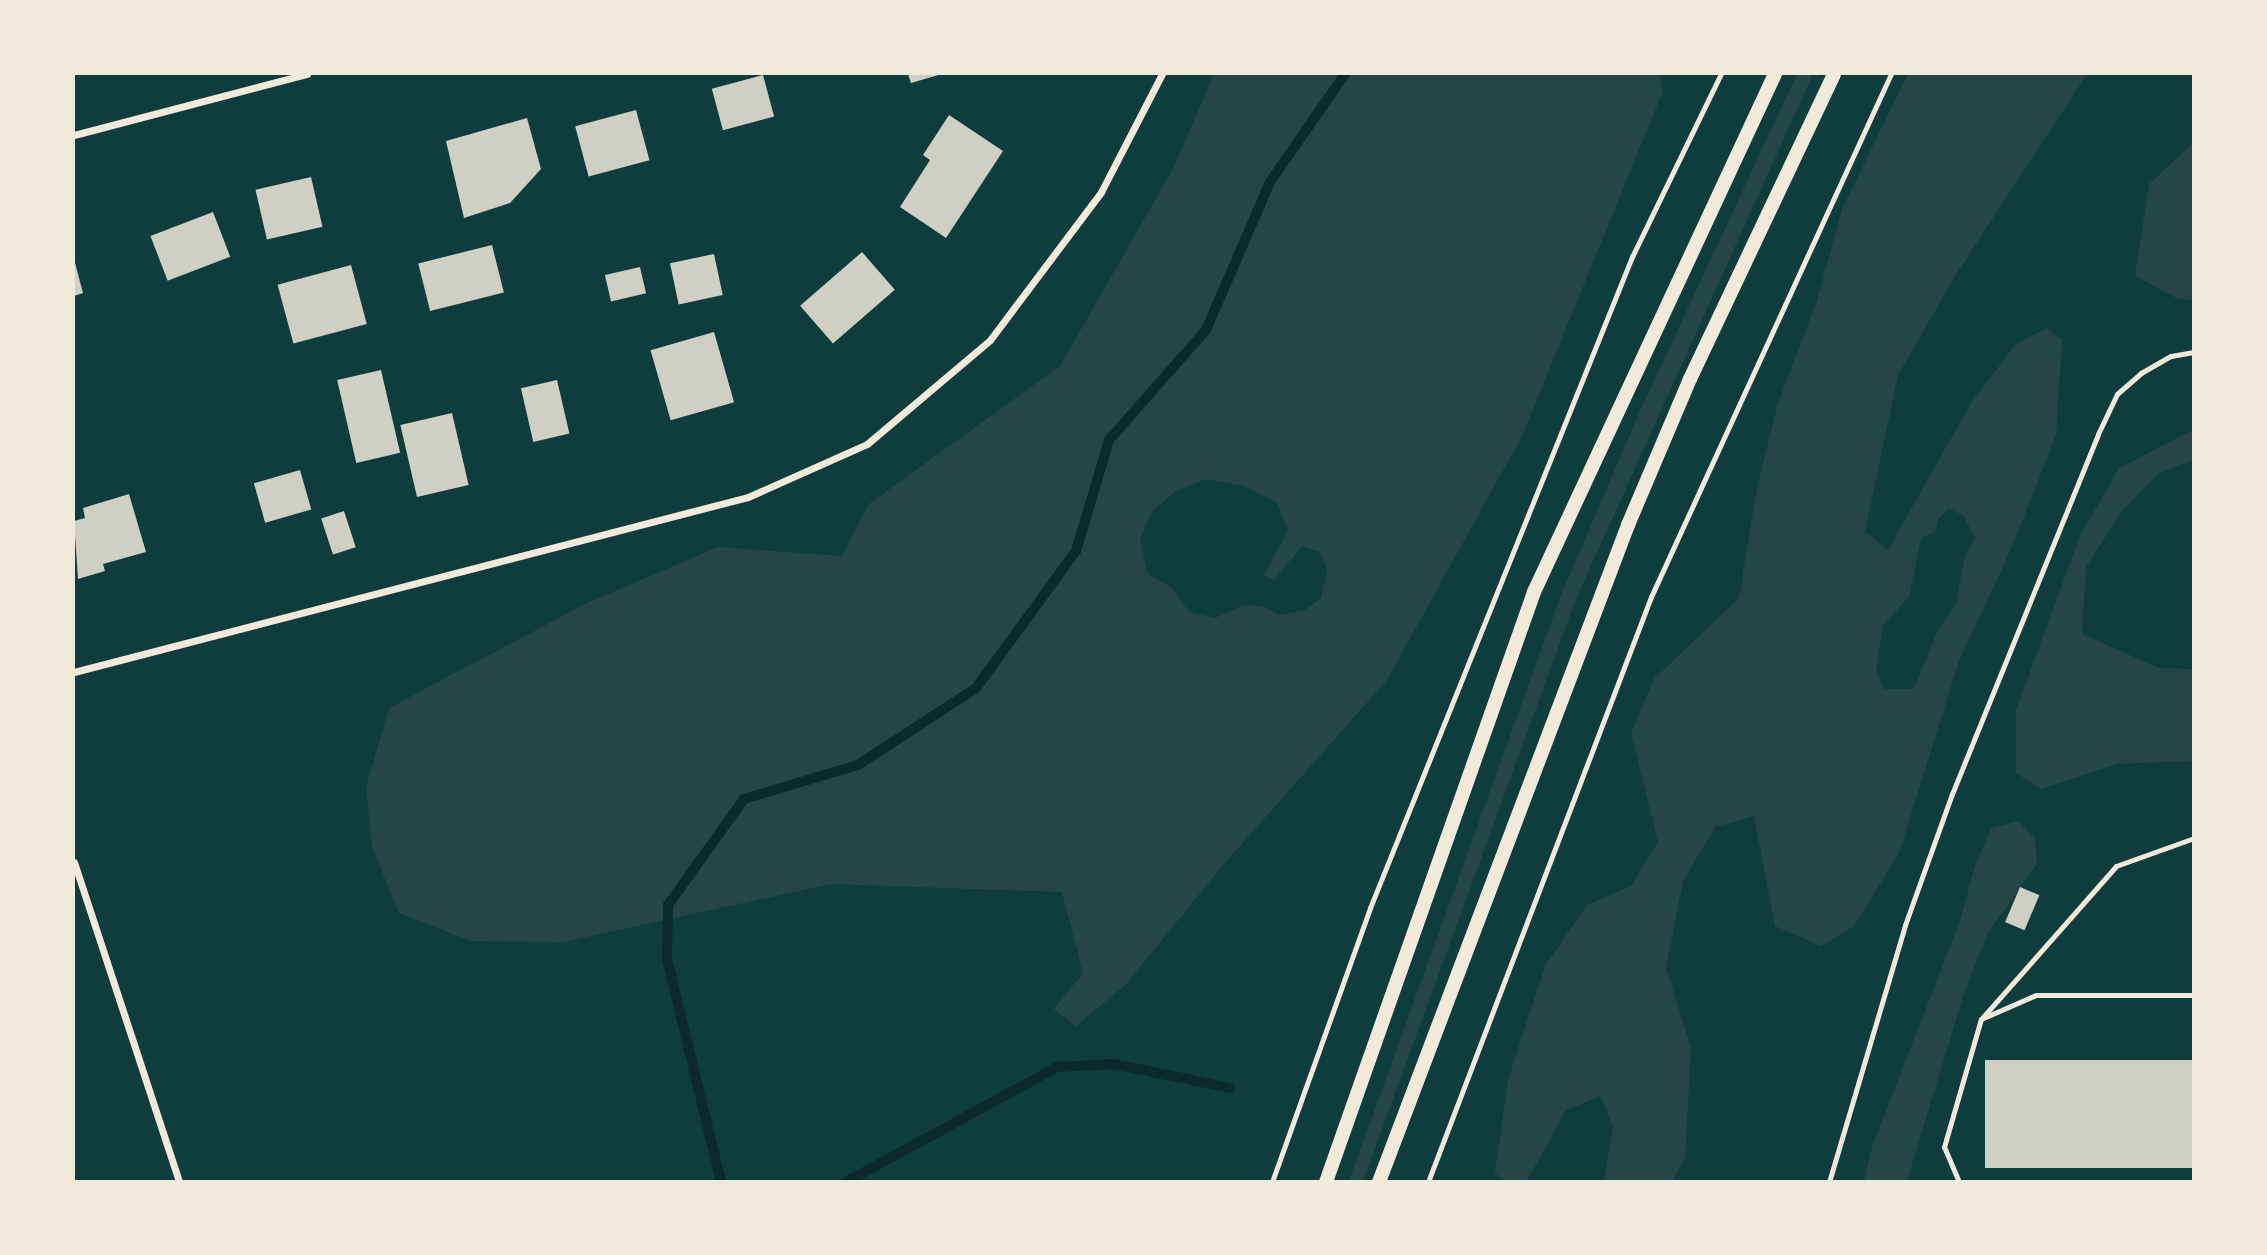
<!DOCTYPE html>
<html>
<head>
<meta charset="utf-8">
<style>
	body { margin:0 }
	#map { position:relative; width:2267px; height:1255px; overflow:hidden; background:#0f3d3e; font-family:Mulish,sans-serif }
	div>[style] { position:absolute }
	[style*='--x'] { left:calc(var(--x)*1px); top:calc(var(--y)*1px); width:calc(var(--w)*1px); rotate:calc(var(--a)*1deg) }
	.green>* { inset:0; background:#244646 }
	.stream>* { height:10px; margin:-5px; padding:0 5px; transform-origin:5px; border-radius:5px; background:#0a2a2b }
	.building>* { inset:0; background:#cfcfc3; transform-origin:0 0 }
	.path>* { height:4.5px; margin:-2.25px; padding:0 2.25px; transform-origin:2.25px; border-radius:2.25px; background:#f1e9da }
	.service>* { height:5px; margin:-2.5px; padding:0 2.5px; transform-origin:2.5px; border-radius:2.5px; background:#f1e9da }
	.minor>* { height:7px; margin:-3.5px; padding:0 3.5px; transform-origin:3.5px; border-radius:3.5px; background:#f1e9da }
	.secondary>* { height:14px; margin:-7px; padding:0 7px; transform-origin:7px; border-radius:7px; background:#f1e9da }
	span { translate:-50% -50%; white-space:nowrap; text-align:center; line-height:1.15; -webkit-text-stroke:5px #f1e9da; paint-order:stroke }
	.frame { position:absolute; inset:0; border:75px solid #f1e9da; pointer-events:none }
</style>
</head>
<body>
<div id="map">
	<div class="green">
		<div style="clip-path:polygon(evenodd,1214px 74px,1659px 74px,1663px 91px,1522px 436px,1387px 680px,1224px 864px,1126px 984px,1076px 1026px,1054px 1009px,1083px 973px,1062px 892px,831px 884px,563px 942px,471px 941px,399px 913px,372px 847px,366px 787px,389px 708px,587px 603px,718px 547px,842px 556px,869px 504px,1060px 366px,1174px 167px,1214px 74px,1206px 479px,1243px 486px,1277px 502px,1288px 531px,1264px 575px,1274px 580px,1302px 546px,1320px 552px,1327px 569px,1321px 598px,1305px 610px,1280px 615px,1263px 606px,1244px 605px,1215px 618px,1189px 612px,1172px 588px,1148px 574px,1140px 540px,1151px 512px,1176px 491px,1206px 479px)"></div>
		<div style="clip-path:polygon(1797px 74px,1813px 74px,1576px 599px,1363px 1181px,1349px 1181px,1561px 595px,1641px 409px)"></div>
		<div style="clip-path:polygon(evenodd,1908px 74px,2087px 74px,1955px 276px,1898px 375px,1865px 532px,1888px 550px,1971px 403px,2016px 344px,2046px 328px,2062px 340px,2056px 435px,2012px 547px,1959px 661px,1899px 853px,1854px 926px,1821px 946px,1775px 926px,1754px 816px,1715px 827px,1683px 881px,1666px 968px,1691px 1048px,1685px 1159px,1672px 1181px,1604px 1181px,1613px 1127px,1601px 1096px,1566px 1110px,1527px 1181px,1505px 1181px,1495px 1173px,1508px 1080px,1545px 966px,1587px 905px,1631px 886px,1658px 842px,1631px 733px,1654px 679px,1739px 598px,1757px 488px,1778px 403px,1817px 301px,1842px 209px,1908px 74px,1949px 509px,1963px 515px,1975px 538px,1965px 555px,1956px 604px,1938px 630px,1914px 689px,1884px 689px,1876px 670px,1883px 625px,1909px 597px,1921px 538px,1935px 532px,1938px 519px,1949px 509px)"></div>
		<div style="clip-path:polygon(2193px 143px,2193px 300px,2178px 299px,2135px 276px,2149px 184px)"></div>
		<div style="clip-path:polygon(2193px 430px,2193px 460px,2159px 473px,2122px 511px,2086px 567px,2082px 634px,2159px 668px,2193px 669px,2193px 761px,2117px 764px,2041px 789px,2016px 773px,2016px 710px,2080px 536px,2119px 468px)"></div>
		<div style="clip-path:polygon(2018px 821px,2035px 838px,2037px 864px,1988px 933px,1964px 993px,1907px 1181px,1864px 1181px,1872px 1147px,1960px 921px,1975px 866px,1991px 828px)"></div>
	</div>
	<div class="stream">
		<div style="--x:721;--y:1182;--w:230;--a:-103.6"></div>
		<div style="--x:667;--y:958;--w:53;--a:-88.9"></div>
		<div style="--x:668;--y:905;--w:130;--a:-54.4"></div>
		<div style="--x:744;--y:799;--w:119;--a:-16.6"></div>
		<div style="--x:858;--y:765;--w:141;--a:-33.1"></div>
		<div style="--x:976;--y:688;--w:170;--a:-53.9"></div>
		<div style="--x:1076;--y:551;--w:116;--a:-73.4"></div>
		<div style="--x:1109;--y:440;--w:147;--a:-48.6"></div>
		<div style="--x:1206;--y:330;--w:161;--a:-66.6"></div>
		<div style="--x:1270;--y:182;--w:131;--a:-55.2"></div>
		<div style="--x:846;--y:1182;--w:240;--a:-28.6"></div>
		<div style="--x:1057;--y:1067;--w:56;--a:-3.1"></div>
		<div style="--x:1113;--y:1064;--w:120;--a:11.5"></div>
	</div>
	<div class="building">
		<div style="clip-path:polygon(908px 74px,942px 74px,911px 83px)"></div>
		<div style="left:763px;top:75px;width:43px;height:53px;rotate:75deg"></div>
		<div style="left:636px;top:110px;width:52px;height:63px;rotate:75deg"></div>
		<div style="clip-path:polygon(949px 115px,1003px 151px,946px 238px,900px 207px,930px 160px,923px 155px)"></div>
		<div style="clip-path:polygon(527px 118px,541px 169px,510px 203px,464px 218px,446px 141px)"></div>
		<div style="left:311px;top:177px;width:51px;height:57px;rotate:77deg"></div>
		<div style="left:213px;top:212px;width:48px;height:67px;rotate:69deg"></div>
		<div style="left:492px;top:245px;width:49px;height:76px;rotate:76deg"></div>
		<div style="left:862px;top:252px;width:50px;height:82px;rotate:49deg"></div>
		<div style="left:714px;top:254px;width:42px;height:45px;rotate:78deg"></div>
		<div style="clip-path:polygon(74px 259px,83px 293px,74px 296px)"></div>
		<div style="left:351px;top:265px;width:61px;height:76px;rotate:75deg"></div>
		<div style="left:640px;top:267px;width:27px;height:36px;rotate:77deg"></div>
		<div style="left:714px;top:332px;width:73px;height:66px;rotate:74deg"></div>
		<div style="left:381px;top:370px;width:85px;height:45px;rotate:77deg"></div>
		<div style="left:557px;top:380px;width:55px;height:37px;rotate:77deg"></div>
		<div style="left:452px;top:413px;width:74px;height:53px;rotate:77deg"></div>
		<div style="left:300px;top:470px;width:41px;height:48px;rotate:74deg"></div>
		<div style="clip-path:polygon(129px 494px,146px 552px,103px 564px,105px 571px,78px 579px,74px 521px,85px 518px,83px 508px)"></div>
		<div style="left:344px;top:511px;width:38px;height:24px;rotate:72deg"></div>
		<div style="left:2020px;top:887px;width:21px;height:38px;rotate:23deg"></div>
		<div style="left:2194px;top:1060px;width:108px;height:209px;rotate:90deg"></div>
	</div>
	<div class="path">
		<div style="--x:1272;--y:1182;--w:291;--a:-70.3"></div>
		<div style="--x:1370;--y:908;--w:702;--a:-68.08"></div>
		<div style="--x:1632;--y:257;--w:203;--a:-64.1"></div>
		<div style="--x:1428;--y:1182;--w:626;--a:-69.13"></div>
		<div style="--x:1651;--y:597;--w:575;--a:-65.35"></div>
	</div>
	<div class="service">
		<div style="--x:1983;--y:1017;--w:201;--a:-48.6"></div>
		<div style="--x:2116;--y:866;--w:83;--a:-19.7"></div>
		<div style="--x:1829;--y:1182;--w:268;--a:-73.5"></div>
		<div style="--x:1905;--y:925;--w:139;--a:-70.3"></div>
		<div style="--x:1952;--y:794;--w:388;--a:-67.9"></div>
		<div style="--x:2098;--y:434;--w:44;--a:-64.6"></div>
		<div style="--x:2117;--y:394;--w:32;--a:-41"></div>
		<div style="--x:2141;--y:373;--w:34;--a:-30"></div>
		<div style="--x:2171;--y:356;--w:23;--a:-10"></div>
		<div style="--x:1959;--y:1182;--w:38;--a:-113"></div>
		<div style="--x:1944;--y:1147;--w:133;--a:-73.9"></div>
		<div style="--x:1981;--y:1019;--w:60;--a:-23.6"></div>
		<div style="--x:2036;--y:995;--w:158;--a:0"></div>
	</div>
	<div class="minor">
		<div style="--x:74;--y:135;--w:241;--a:-14.7"></div>
		<div style="--x:74;--y:672;--w:696;--a:-14.56"></div>
		<div style="--x:748;--y:497;--w:130;--a:-24"></div>
		<div style="--x:867;--y:444;--w:161;--a:-40.2"></div>
		<div style="--x:990;--y:340;--w:185;--a:-53.1"></div>
		<div style="--x:1101;--y:192;--w:133;--a:-62.7"></div>
		<div style="--x:74;--y:862;--w:337;--a:71.8"></div>
	</div>
	<div class="secondary">
		<div style="--x:1326;--y:1182;--w:626;--a:-70.58"></div>
		<div style="--x:1534;--y:592;--w:571;--a:-65.05"></div>
		<div style="--x:1379;--y:1182;--w:703;--a:-69.24"></div>
		<div style="--x:1628;--y:525;--w:159;--a:-67"></div>
		<div style="--x:1690;--y:379;--w:337;--a:-64.7"></div>
	</div>
	<div class="frame"></div>
</div>
</body>
</html>
